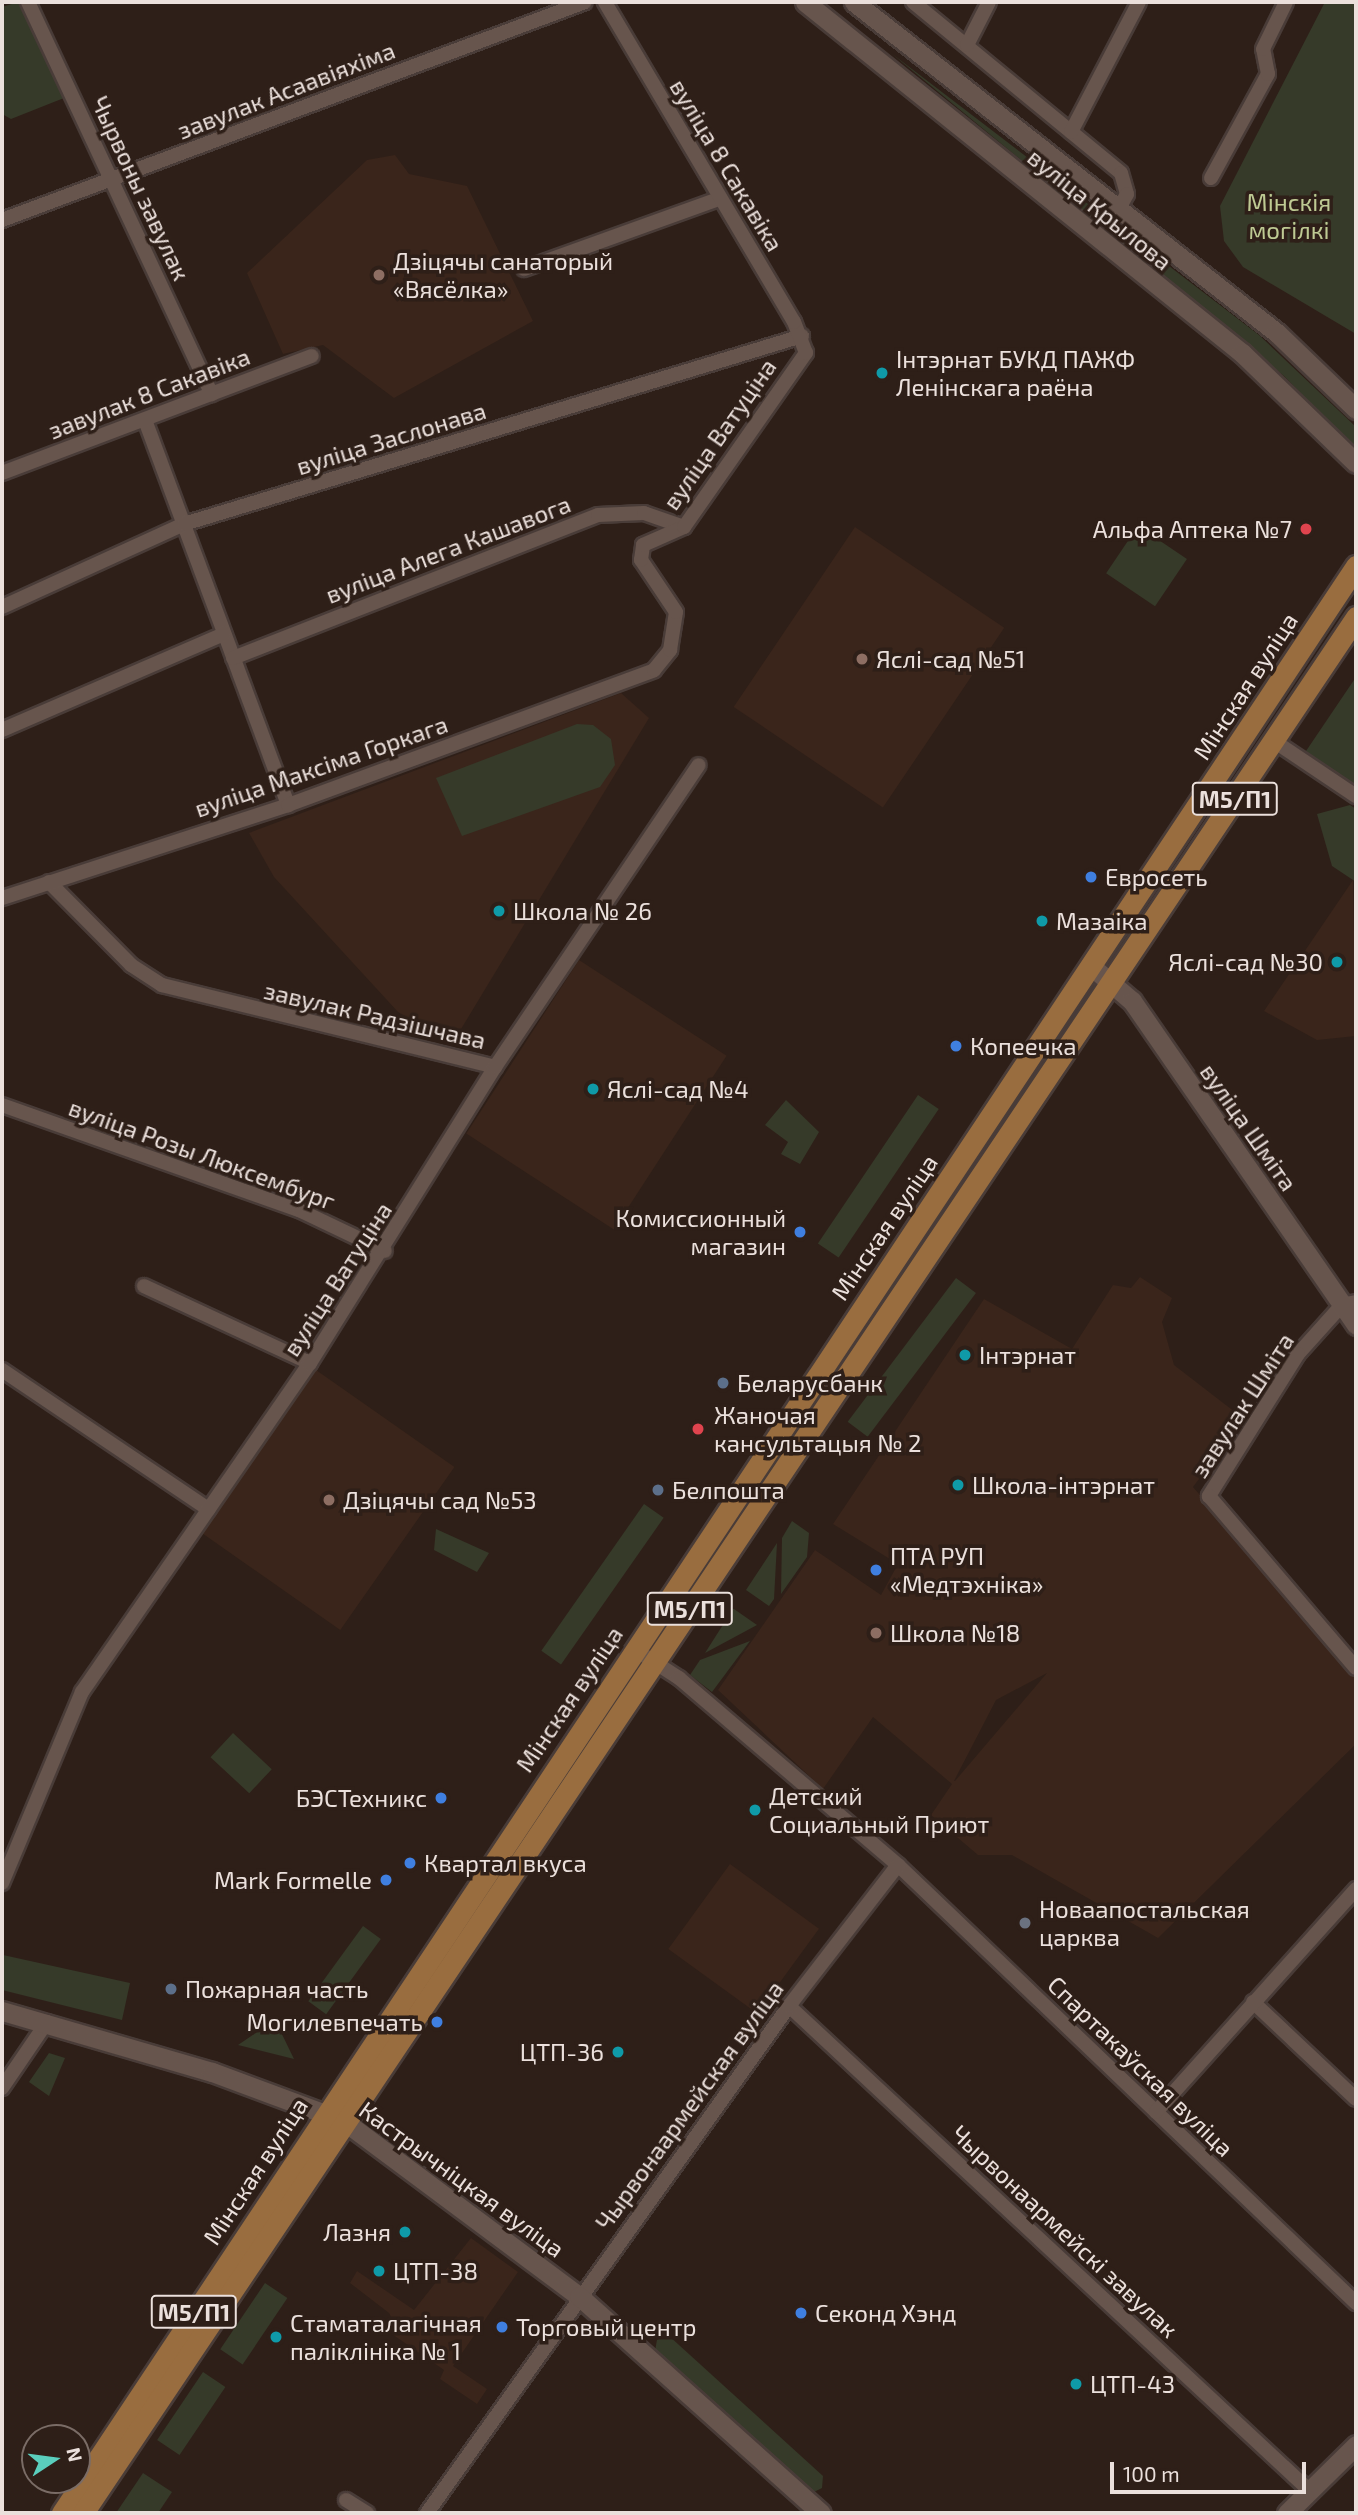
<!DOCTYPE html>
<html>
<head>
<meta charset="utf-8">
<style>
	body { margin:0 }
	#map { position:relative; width:1358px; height:2515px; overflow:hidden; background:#2e1f18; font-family:"Exo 2",sans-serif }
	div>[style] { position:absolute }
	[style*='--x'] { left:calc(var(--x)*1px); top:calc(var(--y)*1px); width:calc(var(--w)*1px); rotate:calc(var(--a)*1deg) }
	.built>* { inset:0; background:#3a251b; transform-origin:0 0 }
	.green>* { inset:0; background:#363a29; transform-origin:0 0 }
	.roads { filter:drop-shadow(2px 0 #493c38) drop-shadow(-2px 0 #493c38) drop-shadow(0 2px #493c38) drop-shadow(0 -2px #493c38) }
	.minor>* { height:14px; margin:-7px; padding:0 7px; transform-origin:7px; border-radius:7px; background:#67554d }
	.secondary>* { height:19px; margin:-9.5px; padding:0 9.5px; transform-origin:9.5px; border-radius:9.5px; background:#67554d }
	.primary>* { height:21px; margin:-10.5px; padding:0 10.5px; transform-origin:10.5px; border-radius:10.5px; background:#996d3f }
	.dots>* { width:19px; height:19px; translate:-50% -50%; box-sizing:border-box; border:4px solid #2e1f18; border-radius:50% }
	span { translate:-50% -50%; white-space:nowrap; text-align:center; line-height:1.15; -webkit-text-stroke:7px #2e1f18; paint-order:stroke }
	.shield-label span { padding:2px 5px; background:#2e1f18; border:2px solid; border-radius:5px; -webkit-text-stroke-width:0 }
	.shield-label { font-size:23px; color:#ebe0dc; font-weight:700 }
	.street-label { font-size:24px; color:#ebe0dc }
	.park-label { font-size:24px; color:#beca93 }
	.poi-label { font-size:24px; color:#ebe0dc }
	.left { translate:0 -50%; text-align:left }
	.right { translate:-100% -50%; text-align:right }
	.frame { position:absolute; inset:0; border:4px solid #ebe0dc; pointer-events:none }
	.north { position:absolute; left:21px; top:2424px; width:70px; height:70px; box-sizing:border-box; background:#2e1f18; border:2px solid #7a6c66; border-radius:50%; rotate:77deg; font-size:19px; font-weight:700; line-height:28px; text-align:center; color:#ebe0dc }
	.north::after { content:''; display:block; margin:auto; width:24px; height:32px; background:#5acebd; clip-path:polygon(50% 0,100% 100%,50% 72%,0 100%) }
	.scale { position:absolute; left:1110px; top:2462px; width:196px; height:32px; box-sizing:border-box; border:4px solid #ebe0dc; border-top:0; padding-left:9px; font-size:21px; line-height:24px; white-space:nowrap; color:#ebe0dc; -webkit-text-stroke:5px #2e1f18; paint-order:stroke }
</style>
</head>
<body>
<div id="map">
	<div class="built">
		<div style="clip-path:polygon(395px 155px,409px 174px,467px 186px,533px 321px,394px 398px,323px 345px,283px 354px,247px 273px,367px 160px)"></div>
		<div style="left:855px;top:527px;width:180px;height:217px;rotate:34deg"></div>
		<div style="clip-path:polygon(621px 693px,649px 718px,452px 1044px,398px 1012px,274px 877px,249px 833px)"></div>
		<div style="clip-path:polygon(1353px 880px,1356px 1036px,1317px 1040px,1264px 1011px)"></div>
		<div style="left:579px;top:960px;width:176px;height:207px;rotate:33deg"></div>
		<div style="clip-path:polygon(evenodd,1140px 1277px,1172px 1298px,1162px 1322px,1174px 1365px,1244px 1419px,1193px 1487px,1356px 1677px,1356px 1744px,1158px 1938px,1012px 1855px,978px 1855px,931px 1815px,952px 1784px,873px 1717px,823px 1789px,718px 1690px,815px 1550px,881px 1595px,898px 1564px,833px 1524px,984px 1299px,1072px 1349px,1113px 1285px,1131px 1288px,1140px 1277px,1047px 1673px,955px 1781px,954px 1781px,996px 1700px,1047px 1673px)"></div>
		<div style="left:316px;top:1370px;width:169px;height:199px;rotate:35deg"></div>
		<div style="left:730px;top:1864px;width:110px;height:105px;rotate:36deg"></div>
		<div style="clip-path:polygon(471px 2238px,518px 2272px,453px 2366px,487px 2389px,477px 2404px,440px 2379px,444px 2370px,389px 2332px,395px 2324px,389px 2313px,350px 2283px,357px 2271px,414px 2310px)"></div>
	</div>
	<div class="green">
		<div style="clip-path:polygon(18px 2px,64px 98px,11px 119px,2px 114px,2px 7px)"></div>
		<div style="clip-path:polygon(1325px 2px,1356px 2px,1356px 334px,1243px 267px,1224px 241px,1220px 206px)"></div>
		<div style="clip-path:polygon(891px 53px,1259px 335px,1356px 427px,1356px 450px,1284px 376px)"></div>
		<div style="left:1138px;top:526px;width:59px;height:57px;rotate:34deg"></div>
		<div style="clip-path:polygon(1356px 677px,1356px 789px,1304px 754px)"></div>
		<div style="clip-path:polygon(577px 724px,593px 725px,611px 739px,615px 765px,600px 787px,462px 836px,436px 778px)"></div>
		<div style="clip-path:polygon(1350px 805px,1356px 809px,1356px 882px,1332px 866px,1317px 814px)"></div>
		<div style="left:918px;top:1095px;width:25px;height:179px;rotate:34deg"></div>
		<div style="clip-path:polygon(786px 1100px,819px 1132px,800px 1164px,781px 1154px,788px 1142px,765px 1125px)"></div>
		<div style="left:956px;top:1278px;width:25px;height:180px;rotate:37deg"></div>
		<div style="left:644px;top:1504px;width:24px;height:179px;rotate:35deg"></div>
		<div style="clip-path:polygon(792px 1521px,809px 1533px,807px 1557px,781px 1594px,782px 1538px)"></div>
		<div style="clip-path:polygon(436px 1529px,489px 1553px,477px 1572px,434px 1550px)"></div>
		<div style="clip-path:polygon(777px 1543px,774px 1599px,769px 1606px,746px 1590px)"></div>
		<div style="clip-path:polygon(734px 1609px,757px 1625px,705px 1653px,733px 1609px)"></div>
		<div style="clip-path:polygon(750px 1641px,712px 1692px,690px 1675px,700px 1660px)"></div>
		<div style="left:233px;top:1733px;width:53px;height:33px;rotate:43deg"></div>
		<div style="left:363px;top:1926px;width:22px;height:93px;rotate:36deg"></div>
		<div style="clip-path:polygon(3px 1955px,130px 1983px,122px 2020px,2px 1990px)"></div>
		<div style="clip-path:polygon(272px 2022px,277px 2024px,294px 2059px,238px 2045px)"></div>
		<div style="clip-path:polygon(49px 2053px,65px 2058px,49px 2096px,29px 2082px)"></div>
		<div style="left:265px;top:2283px;width:27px;height:80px;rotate:34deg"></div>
		<div style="clip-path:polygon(668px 2335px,823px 2476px,822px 2488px,812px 2493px,655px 2351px,657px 2340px)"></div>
		<div style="left:203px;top:2372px;width:27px;height:82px;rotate:34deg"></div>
		<div style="clip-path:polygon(143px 2473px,172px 2492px,158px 2513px,116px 2513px)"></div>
	</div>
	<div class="roads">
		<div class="minor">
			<div style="--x:28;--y:2;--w:433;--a:64.9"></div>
			<div style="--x:913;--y:2;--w:269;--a:39.4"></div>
			<div style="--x:1121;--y:173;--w:22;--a:74"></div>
			<div style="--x:1127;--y:194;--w:18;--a:119"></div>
			<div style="--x:967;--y:45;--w:48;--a:-62.9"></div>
			<div style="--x:1071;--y:132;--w:147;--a:-62.4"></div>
			<div style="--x:1211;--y:178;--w:119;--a:-61.3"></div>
			<div style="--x:1268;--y:74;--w:25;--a:-101"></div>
			<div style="--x:1263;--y:49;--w:52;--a:-63.9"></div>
			<div style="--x:2;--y:220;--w:622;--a:-20.5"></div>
			<div style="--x:524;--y:269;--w:206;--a:-19.8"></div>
			<div style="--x:145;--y:420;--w:411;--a:69.6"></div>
			<div style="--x:2;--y:473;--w:331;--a:-20.7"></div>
			<div style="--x:2;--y:607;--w:200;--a:-24.5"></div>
			<div style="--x:184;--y:524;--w:646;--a:-16.92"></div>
			<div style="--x:233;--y:658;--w:392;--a:-21.4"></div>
			<div style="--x:598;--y:515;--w:46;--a:-2.5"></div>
			<div style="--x:644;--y:513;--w:42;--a:19.3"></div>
			<div style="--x:2;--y:730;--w:242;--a:-23.4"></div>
			<div style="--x:1274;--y:741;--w:99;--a:33.9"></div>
			<div style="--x:49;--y:882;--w:117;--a:45.3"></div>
			<div style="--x:131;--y:965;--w:37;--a:33"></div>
			<div style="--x:162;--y:985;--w:343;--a:13.8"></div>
			<div style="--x:2;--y:898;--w:301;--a:-18"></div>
			<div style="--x:288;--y:805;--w:390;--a:-20.2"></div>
			<div style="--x:654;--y:670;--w:26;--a:-51"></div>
			<div style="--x:670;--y:650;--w:38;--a:-81"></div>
			<div style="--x:676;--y:612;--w:63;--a:-123.9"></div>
			<div style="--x:641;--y:560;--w:15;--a:-82"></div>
			<div style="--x:643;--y:545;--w:45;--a:-23.7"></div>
			<div style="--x:684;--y:527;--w:213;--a:-55"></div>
			<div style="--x:806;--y:353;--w:33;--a:-111"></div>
			<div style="--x:794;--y:322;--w:372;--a:-120.6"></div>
			<div style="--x:2;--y:1105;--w:315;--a:19.5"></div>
			<div style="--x:299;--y:1210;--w:95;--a:25.5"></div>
			<div style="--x:144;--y:1286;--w:183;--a:24.9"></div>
			<div style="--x:1356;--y:1302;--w:14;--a:168"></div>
			<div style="--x:1342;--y:1305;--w:66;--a:131.9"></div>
			<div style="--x:1298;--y:1354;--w:168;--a:122.1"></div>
			<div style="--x:1209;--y:1496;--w:226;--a:49.5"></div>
			<div style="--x:2;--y:1370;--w:249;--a:34"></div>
			<div style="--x:634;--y:1649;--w:54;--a:32.8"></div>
			<div style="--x:679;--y:1678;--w:288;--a:40.5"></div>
			<div style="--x:898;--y:1865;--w:634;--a:43.72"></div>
			<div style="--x:2;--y:1883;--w:207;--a:-67.3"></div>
			<div style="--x:82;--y:1692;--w:400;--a:-55.3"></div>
			<div style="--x:310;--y:1363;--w:349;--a:-58"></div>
			<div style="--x:495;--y:1067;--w:364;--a:-56"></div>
			<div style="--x:1253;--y:2002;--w:141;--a:43.3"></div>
			<div style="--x:789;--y:2006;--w:712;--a:42.95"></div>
			<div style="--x:2;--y:2088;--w:80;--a:-55.7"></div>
			<div style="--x:1156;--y:2112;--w:300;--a:-48.1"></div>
			<div style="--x:346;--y:2500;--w:25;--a:32"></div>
			<div style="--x:427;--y:2513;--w:623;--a:-54.47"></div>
			<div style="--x:789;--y:2006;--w:178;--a:-52.3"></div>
		</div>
		<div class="secondary">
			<div style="--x:805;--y:2;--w:561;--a:38.77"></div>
			<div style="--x:1242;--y:353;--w:158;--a:44"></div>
			<div style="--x:854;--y:2;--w:537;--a:38.04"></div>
			<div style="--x:1277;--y:333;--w:110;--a:43.9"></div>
			<div style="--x:1091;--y:966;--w:54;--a:40.5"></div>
			<div style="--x:1132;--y:1001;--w:394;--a:55.3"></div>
			<div style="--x:2;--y:2011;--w:219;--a:16.2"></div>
			<div style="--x:212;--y:2072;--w:141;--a:20.4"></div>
			<div style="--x:344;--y:2121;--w:293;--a:36.7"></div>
			<div style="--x:579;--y:2296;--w:325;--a:41.9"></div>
			<div style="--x:1287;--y:2513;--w:97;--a:-44.6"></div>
		</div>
		<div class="primary">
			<div style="--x:62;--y:2513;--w:2338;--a:-56.39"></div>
			<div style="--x:83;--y:2513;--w:2284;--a:-56.12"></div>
		</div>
	</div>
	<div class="dots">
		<div style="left:379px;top:275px;background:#8d6e63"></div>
		<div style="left:882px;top:373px;background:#0f9aa8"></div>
		<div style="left:1306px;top:529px;background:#e0444e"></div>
		<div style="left:862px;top:659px;background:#8d6e63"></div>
		<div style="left:1091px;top:877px;background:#3f7fe0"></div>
		<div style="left:499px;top:911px;background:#0f9aa8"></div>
		<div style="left:1042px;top:921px;background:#0f9aa8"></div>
		<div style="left:1337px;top:962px;background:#0f9aa8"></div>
		<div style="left:956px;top:1046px;background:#3f7fe0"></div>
		<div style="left:593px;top:1089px;background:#0f9aa8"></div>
		<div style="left:800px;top:1232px;background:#3f7fe0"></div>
		<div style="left:965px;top:1355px;background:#0f9aa8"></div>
		<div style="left:723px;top:1383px;background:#5c6f8a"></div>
		<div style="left:698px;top:1429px;background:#e0444e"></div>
		<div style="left:958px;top:1485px;background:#0f9aa8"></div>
		<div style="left:658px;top:1490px;background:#5c6f8a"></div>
		<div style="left:329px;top:1500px;background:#8d6e63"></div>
		<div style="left:876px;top:1570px;background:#3f7fe0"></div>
		<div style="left:876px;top:1633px;background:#8d6e63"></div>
		<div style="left:441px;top:1798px;background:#3f7fe0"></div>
		<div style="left:755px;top:1810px;background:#0f9aa8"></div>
		<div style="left:410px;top:1863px;background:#3f7fe0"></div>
		<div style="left:386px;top:1880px;background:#3f7fe0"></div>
		<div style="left:1025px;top:1923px;background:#6b7280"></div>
		<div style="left:171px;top:1989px;background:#5c6f8a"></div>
		<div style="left:437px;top:2022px;background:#3f7fe0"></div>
		<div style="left:618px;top:2052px;background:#0f9aa8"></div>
		<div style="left:405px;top:2232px;background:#0f9aa8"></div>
		<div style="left:379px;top:2271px;background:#0f9aa8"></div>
		<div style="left:801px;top:2313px;background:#3f7fe0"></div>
		<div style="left:502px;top:2327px;background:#3f7fe0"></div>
		<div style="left:276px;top:2337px;background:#0f9aa8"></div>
		<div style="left:1076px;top:2384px;background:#0f9aa8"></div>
	</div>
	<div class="shield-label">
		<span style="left:1235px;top:799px">М5/П1</span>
		<span style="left:690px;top:1609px">М5/П1</span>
		<span style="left:194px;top:2312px">М5/П1</span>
	</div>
	<div class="street-label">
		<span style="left:286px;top:90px;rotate:-21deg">завулак Асаавіяхіма</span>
		<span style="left:727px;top:165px;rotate:59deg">вуліца 8 Сакавіка</span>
		<span style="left:141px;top:188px;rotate:65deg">Чырвоны завулак</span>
		<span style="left:1100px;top:209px;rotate:39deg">вуліца Крылова</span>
		<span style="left:149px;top:393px;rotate:-21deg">завулак 8 Сакавіка</span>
		<span style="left:719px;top:434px;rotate:-55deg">вуліца Ватуціна</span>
		<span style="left:391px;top:438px;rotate:-17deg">вуліца Заслонава</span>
		<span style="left:448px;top:549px;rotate:-21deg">вуліца Алега Кашавога</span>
		<span style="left:1245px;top:686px;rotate:-57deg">Мінская вуліца</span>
		<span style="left:321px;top:766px;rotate:-19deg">вуліца Максіма Горкага</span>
		<span style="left:375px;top:1015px;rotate:13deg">завулак Радзішчава</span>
		<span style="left:1249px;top:1127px;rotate:55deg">вуліца Шміта</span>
		<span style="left:202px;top:1154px;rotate:20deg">вуліца Розы Люксембург</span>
		<span style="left:884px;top:1227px;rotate:-56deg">Мінская вуліца</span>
		<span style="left:337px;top:1279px;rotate:-57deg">вуліца Ватуціна</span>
		<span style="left:1242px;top:1405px;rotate:-57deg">завулак Шміта</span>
		<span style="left:569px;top:1699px;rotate:-56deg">Мінская вуліца</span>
		<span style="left:1141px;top:2066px;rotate:44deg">Спартакаўская вуліца</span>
		<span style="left:689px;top:2105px;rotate:-54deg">Чырвонаармейская вуліца</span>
		<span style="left:255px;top:2171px;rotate:-57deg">Мінская вуліца</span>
		<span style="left:462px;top:2179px;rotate:36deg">Кастрычніцкая вуліца</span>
		<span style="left:1065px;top:2231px;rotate:43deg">Чырвонаармейскі завулак</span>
	</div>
	<div class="park-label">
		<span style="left:1289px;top:216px">Мінскія<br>могілкі</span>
	</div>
	<div class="poi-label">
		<span class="left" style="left:393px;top:275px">Дзіцячы санаторый<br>«Вясёлка»</span>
		<span class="left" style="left:896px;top:373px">Інтэрнат БУКД ПАЖФ<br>Ленінскага раёна</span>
		<span class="right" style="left:1292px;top:529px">Альфа Аптека №7</span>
		<span class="left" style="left:876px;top:659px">Яслі-сад №51</span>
		<span class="left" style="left:1105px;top:877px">Евросеть</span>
		<span class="left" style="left:513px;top:911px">Школа № 26</span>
		<span class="left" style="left:1056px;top:921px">Мазаіка</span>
		<span class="right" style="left:1323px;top:962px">Яслі-сад №30</span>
		<span class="left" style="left:970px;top:1046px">Копеечка</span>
		<span class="left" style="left:607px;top:1089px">Яслі-сад №4</span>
		<span class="right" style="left:786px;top:1232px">Комиссионный<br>магазин</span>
		<span class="left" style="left:979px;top:1355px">Інтэрнат</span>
		<span class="left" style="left:737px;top:1383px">Беларусбанк</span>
		<span class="left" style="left:714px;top:1429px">Жаночая<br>кансультацыя № 2</span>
		<span class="left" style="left:972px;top:1485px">Школа-інтэрнат</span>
		<span class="left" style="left:672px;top:1490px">Белпошта</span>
		<span class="left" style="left:343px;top:1500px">Дзіцячы сад №53</span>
		<span class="left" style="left:890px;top:1570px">ПТА РУП<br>«Медтэхніка»</span>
		<span class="left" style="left:890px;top:1633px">Школа №18</span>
		<span class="left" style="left:769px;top:1810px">Детский<br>Социальный Приют</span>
		<span class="right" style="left:427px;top:1798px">БЭСТехникс</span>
		<span class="left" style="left:424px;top:1863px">Квартал вкуса</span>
		<span class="right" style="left:372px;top:1880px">Mark Formelle</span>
		<span class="left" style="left:1039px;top:1923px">Новаапостальская<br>царква</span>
		<span class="left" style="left:185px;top:1989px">Пожарная часть</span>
		<span class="right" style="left:423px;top:2022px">Могилевпечать</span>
		<span class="right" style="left:604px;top:2052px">ЦТП-36</span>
		<span class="right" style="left:391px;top:2232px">Лазня</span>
		<span class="left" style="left:393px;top:2271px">ЦТП-38</span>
		<span class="left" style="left:815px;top:2313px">Секонд Хэнд</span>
		<span class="left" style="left:290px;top:2337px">Стаматалагічная<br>паліклініка № 1</span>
		<span class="left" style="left:516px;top:2327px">Торговый центр</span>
		<span class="left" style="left:1090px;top:2384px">ЦТП-43</span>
	</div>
	<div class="frame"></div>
	<div class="north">N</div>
	<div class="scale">100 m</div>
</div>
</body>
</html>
